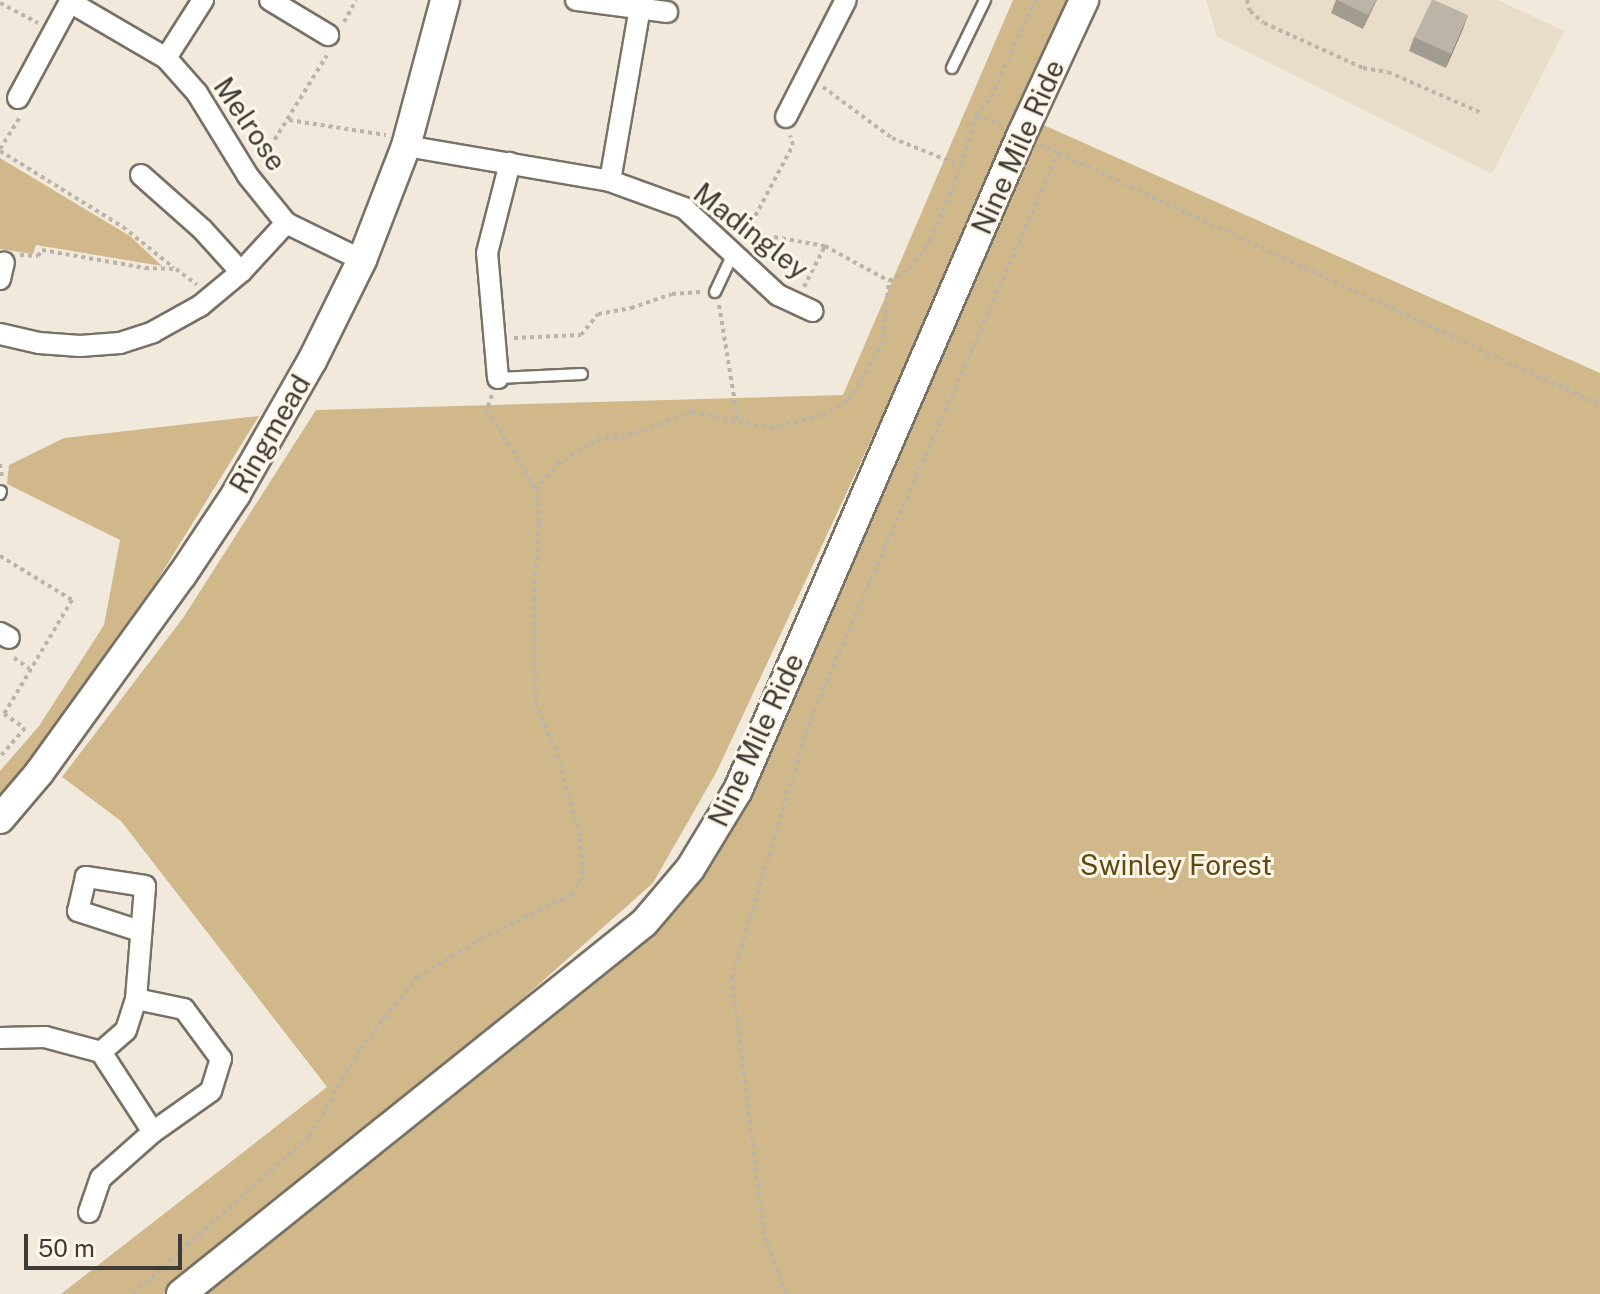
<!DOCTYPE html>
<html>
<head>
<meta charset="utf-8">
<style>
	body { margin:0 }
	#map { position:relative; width:1600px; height:1294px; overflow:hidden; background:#f1eadc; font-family:"Public Sans",sans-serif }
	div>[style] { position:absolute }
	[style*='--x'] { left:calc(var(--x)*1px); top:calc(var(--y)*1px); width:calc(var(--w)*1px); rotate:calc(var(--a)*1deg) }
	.built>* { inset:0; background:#e9ddc9 }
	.green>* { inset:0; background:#d1b88b }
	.path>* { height:4px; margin-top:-2px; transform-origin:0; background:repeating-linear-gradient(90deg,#bab4a9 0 4px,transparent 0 8px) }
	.roads { filter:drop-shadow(2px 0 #787165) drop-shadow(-2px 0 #787165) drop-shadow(0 2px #787165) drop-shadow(0 -2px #787165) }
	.lane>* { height:10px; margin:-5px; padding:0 5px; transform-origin:5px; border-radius:5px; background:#fff }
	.street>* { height:20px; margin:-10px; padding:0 10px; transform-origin:10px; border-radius:10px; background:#fff }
	.secondary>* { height:28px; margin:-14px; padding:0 14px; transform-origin:14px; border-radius:14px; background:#fff }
	.wall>* { inset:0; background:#a19b90 }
	.shaded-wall>* { inset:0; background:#837e75 }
	.building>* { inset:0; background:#bbb4a7 }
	span { translate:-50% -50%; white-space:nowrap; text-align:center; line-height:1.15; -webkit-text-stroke:6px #fff7ea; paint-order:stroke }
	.street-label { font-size:28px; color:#3e3b36 }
	.park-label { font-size:28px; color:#634910 }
	.scale { position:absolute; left:24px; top:1234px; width:158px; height:36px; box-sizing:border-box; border:4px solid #3e3b36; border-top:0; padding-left:10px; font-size:24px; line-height:28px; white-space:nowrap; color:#3e3b36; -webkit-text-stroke:6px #fff7ea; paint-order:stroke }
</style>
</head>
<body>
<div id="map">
	<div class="built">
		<div style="clip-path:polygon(1206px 0,1498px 0,1564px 31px,1492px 174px,1217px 37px)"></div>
	</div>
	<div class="green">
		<div style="clip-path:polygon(1013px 0,1076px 0,717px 771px,653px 883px,358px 1145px,164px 1294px,61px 1294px,327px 1087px,121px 821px,62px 777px,183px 618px,316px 410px,843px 395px)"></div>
		<div style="clip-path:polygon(1039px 123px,1600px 373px,1600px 1294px,205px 1294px,524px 1038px,678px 907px,729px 830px)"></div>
		<div style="clip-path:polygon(0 158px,130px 236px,162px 266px,36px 245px,33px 254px,0 249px)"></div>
		<div style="clip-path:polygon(259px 416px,155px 584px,0 800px,0 771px,39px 726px,104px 625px,120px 540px,7px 484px,9px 465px,64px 438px)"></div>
	</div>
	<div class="path">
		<div style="--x:1247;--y:0;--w:11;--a:75"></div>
		<div style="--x:1250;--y:11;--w:18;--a:41"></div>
		<div style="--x:1264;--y:23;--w:109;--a:24.4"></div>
		<div style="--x:1363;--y:68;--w:25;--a:9"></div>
		<div style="--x:1388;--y:72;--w:103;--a:23.6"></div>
		<div style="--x:0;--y:3;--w:43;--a:27.8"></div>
		<div style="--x:344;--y:22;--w:25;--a:-61"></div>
		<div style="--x:823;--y:87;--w:86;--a:36.5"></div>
		<div style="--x:892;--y:138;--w:72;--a:21.9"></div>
		<div style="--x:976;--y:116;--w:26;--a:18"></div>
		<div style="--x:289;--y:120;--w:98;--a:8.8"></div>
		<div style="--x:1040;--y:145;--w:20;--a:24"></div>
		<div style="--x:0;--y:149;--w:38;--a:-58"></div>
		<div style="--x:0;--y:151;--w:145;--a:31.7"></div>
		<div style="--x:123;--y:227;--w:65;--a:38.8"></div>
		<div style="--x:262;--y:160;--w:123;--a:-58.2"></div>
		<div style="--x:744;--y:237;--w:104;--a:-62"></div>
		<div style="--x:793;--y:145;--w:10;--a:-107"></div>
		<div style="--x:774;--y:237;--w:52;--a:10"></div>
		<div style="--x:825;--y:246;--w:73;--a:28.7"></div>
		<div style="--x:20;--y:255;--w:18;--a:3"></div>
		<div style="--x:38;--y:256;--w:7;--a:-56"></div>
		<div style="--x:42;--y:250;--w:105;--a:9.9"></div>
		<div style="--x:145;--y:268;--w:31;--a:2"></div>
		<div style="--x:176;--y:269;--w:26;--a:37"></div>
		<div style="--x:804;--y:287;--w:46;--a:-62.9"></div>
		<div style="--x:719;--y:305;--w:118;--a:80.7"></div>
		<div style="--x:514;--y:338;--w:67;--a:-2.6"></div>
		<div style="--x:581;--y:335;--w:27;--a:-51"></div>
		<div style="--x:598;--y:314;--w:34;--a:-10"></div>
		<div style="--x:631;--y:308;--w:43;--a:-18.9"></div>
		<div style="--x:672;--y:294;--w:28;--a:-4"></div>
		<div style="--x:492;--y:395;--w:15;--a:110"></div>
		<div style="--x:487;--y:409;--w:95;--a:58.8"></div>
		<div style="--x:0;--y:464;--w:12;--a:81"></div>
		<div style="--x:0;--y:556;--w:84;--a:31.4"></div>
		<div style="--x:72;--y:600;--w:133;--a:120.8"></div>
		<div style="--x:4;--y:714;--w:25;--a:34"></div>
		<div style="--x:25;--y:728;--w:38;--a:131"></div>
		<div style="--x:14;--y:658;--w:18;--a:34"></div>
		<div style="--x:133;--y:1294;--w:237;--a:-41.8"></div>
		<div style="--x:310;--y:1136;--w:100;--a:-60.1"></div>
		<div style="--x:360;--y:1049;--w:92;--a:-51.6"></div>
		<div style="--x:417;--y:977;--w:74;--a:-30.7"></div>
		<div style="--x:481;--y:939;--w:100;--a:-26.1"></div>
		<div style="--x:571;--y:895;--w:24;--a:-60"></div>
		<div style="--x:583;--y:874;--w:38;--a:-95"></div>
		<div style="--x:580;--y:836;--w:89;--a:-105.6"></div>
		<div style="--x:556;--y:750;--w:49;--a:-114"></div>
		<div style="--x:536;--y:705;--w:105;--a:-91.1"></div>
		<div style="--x:534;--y:600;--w:77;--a:-86.3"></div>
		<div style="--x:539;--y:523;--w:33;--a:-95"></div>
		<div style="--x:536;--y:490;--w:33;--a:-51"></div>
		<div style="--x:557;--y:464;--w:47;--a:-31"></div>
		<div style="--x:597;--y:440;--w:40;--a:-10"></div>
		<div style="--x:636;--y:433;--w:60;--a:-20.6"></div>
		<div style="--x:692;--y:412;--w:81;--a:11.4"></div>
		<div style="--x:771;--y:428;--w:54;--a:-14"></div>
		<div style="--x:823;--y:415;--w:30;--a:-30"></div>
		<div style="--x:849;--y:400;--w:64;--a:-59"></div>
		<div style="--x:882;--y:345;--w:64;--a:-83.8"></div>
		<div style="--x:889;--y:281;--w:24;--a:-30"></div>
		<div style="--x:910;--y:269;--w:35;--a:-55"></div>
		<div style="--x:930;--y:240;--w:65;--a:-66.6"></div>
		<div style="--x:956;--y:180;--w:67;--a:-72.6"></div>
		<div style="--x:976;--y:116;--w:24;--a:-52"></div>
		<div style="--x:991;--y:97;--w:107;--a:-65.6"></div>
		<div style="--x:786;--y:1294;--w:63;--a:-110.4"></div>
		<div style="--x:764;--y:1235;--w:259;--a:-97.1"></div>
		<div style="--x:732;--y:978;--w:270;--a:-73.2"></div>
		<div style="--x:810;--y:719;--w:618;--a:-66.34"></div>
		<div style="--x:1058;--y:153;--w:598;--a:24.94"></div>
	</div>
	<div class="roads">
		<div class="lane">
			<div style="--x:952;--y:68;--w:76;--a:-64.1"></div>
			<div style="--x:715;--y:292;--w:42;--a:-64.7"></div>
			<div style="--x:498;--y:378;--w:84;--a:-2.7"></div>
			<div style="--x:0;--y:494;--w:3;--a:-72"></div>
		</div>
		<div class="street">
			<div style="--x:270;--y:0;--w:68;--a:31.1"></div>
			<div style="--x:576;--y:0;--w:92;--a:7.5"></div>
			<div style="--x:166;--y:58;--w:69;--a:-57.5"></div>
			<div style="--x:18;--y:98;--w:109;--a:-61.6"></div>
			<div style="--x:70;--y:2;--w:111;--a:30.3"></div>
			<div style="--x:166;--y:58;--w:47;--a:48.5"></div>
			<div style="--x:197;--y:93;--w:97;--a:58.4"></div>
			<div style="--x:248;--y:176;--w:60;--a:51"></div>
			<div style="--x:286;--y:223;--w:85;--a:26"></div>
			<div style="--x:786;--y:117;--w:131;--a:-62.9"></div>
			<div style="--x:406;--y:146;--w:207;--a:9.7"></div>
			<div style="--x:610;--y:181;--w:79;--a:20"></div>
			<div style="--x:684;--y:208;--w:128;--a:42.8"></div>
			<div style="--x:778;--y:295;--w:38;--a:25"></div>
			<div style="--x:141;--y:175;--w:81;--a:41.5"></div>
			<div style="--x:202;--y:229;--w:58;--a:47.8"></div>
			<div style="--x:610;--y:181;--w:177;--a:-80.2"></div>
			<div style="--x:0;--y:279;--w:17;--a:-77"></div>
			<div style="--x:0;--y:334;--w:40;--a:13"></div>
			<div style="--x:39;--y:343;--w:41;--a:4.2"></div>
			<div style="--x:80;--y:346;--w:40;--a:-4.3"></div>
			<div style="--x:120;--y:343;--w:35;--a:-18"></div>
			<div style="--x:153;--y:332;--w:54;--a:-29"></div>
			<div style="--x:200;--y:306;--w:53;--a:-39.7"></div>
			<div style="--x:241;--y:272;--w:67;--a:-47.4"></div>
			<div style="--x:498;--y:378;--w:125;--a:-95"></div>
			<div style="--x:487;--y:253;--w:93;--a:-75.7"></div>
			<div style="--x:0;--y:633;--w:10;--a:29"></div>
			<div style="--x:0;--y:1038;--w:45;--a:-1.3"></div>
			<div style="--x:45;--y:1037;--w:58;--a:15"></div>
			<div style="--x:101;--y:1052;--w:33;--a:-41"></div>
			<div style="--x:126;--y:1030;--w:33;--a:-72"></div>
			<div style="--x:136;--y:999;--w:113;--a:-85.4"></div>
			<div style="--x:145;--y:886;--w:60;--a:-171.3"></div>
			<div style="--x:86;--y:877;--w:35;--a:103"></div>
			<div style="--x:78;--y:911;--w:65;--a:17.9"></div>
			<div style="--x:101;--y:1052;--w:95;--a:57"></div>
			<div style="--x:89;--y:1212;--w:36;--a:-71"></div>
			<div style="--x:101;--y:1178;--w:69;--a:-41.5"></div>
			<div style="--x:153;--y:1132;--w:71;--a:-35.3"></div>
			<div style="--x:211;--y:1091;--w:34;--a:-73"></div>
			<div style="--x:221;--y:1059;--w:62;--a:-126.5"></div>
			<div style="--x:184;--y:1009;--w:49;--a:-168.2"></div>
		</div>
		<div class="secondary">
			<div style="--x:0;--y:819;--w:60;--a:-49.7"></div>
			<div style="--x:39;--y:773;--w:244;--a:-54.2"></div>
			<div style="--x:182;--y:575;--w:97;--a:-56.3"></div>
			<div style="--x:236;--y:494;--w:153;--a:-60.3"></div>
			<div style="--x:312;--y:361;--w:113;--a:-63.7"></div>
			<div style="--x:362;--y:260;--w:122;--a:-68.9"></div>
			<div style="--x:406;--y:146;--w:151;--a:-75"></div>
			<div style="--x:181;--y:1294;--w:593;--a:-38.71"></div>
			<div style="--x:644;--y:923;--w:71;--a:-49.6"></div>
			<div style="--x:690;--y:869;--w:92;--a:-58.7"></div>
			<div style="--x:738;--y:790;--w:713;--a:-66.6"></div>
			<div style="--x:1021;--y:136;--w:150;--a:-65.1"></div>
		</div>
	</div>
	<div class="wall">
		<div style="clip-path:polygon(1336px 0,1377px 0,1363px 29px,1331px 13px)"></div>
		<div style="clip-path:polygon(1468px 15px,1446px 68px,1409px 51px,1414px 37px)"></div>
	</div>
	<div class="shaded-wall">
		<div style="clip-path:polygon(1468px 15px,1463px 29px,1446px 68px,1451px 54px)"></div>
	</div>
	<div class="building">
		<div style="clip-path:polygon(1337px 0,1376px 0,1368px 15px)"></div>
		<div style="clip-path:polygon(1432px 0,1434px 0,1468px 15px,1451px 54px,1414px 37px)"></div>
	</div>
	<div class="street-label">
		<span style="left:250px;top:124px;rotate:56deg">Melrose</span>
		<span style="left:1018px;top:147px;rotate:-66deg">Nine Mile Ride</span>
		<span style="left:751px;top:231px;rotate:38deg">Madingley</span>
		<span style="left:270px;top:434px;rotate:-60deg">Ringmead</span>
		<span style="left:756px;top:740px;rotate:-65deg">Nine Mile Ride</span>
	</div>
	<div class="park-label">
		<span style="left:1176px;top:865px">Swinley Forest</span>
	</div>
	<div class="scale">50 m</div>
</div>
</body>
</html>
